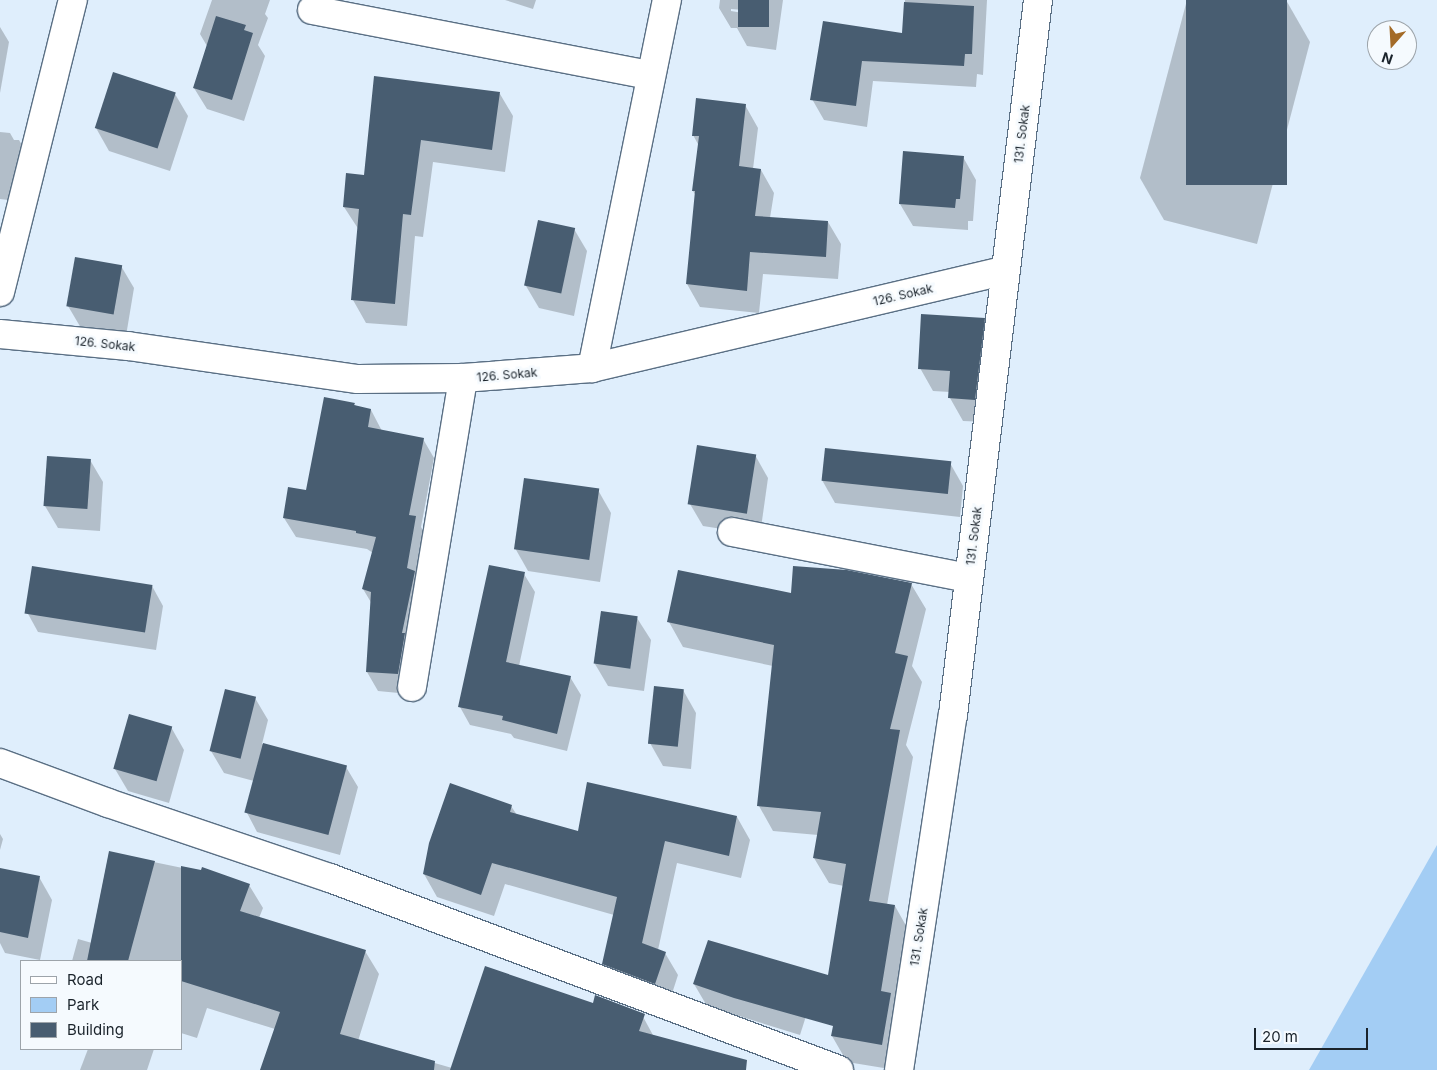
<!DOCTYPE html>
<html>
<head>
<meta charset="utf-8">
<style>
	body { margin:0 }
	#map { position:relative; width:1437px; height:1070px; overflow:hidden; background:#dfeefc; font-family:Inter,sans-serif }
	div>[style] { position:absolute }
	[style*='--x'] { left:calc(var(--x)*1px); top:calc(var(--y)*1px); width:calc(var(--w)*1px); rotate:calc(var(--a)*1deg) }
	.green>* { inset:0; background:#a3cdf4 }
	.shadow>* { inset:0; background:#0003 }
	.building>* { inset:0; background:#485d71; transform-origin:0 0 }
	.roads { filter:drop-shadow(1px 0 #5a6f84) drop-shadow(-1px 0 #5a6f84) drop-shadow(0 1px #5a6f84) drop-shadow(0 -1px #5a6f84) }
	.street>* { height:28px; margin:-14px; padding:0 14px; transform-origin:14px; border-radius:14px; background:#fff }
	span { translate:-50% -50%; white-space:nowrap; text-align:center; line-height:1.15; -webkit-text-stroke:5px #f5fafe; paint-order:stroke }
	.street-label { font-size:12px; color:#1a232b }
	.legend { position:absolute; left:20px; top:960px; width:162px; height:90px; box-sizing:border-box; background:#f5fafe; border:1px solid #9da4aa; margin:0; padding:6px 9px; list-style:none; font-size:15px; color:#1a232b }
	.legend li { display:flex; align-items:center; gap:10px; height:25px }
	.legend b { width:25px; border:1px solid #9da4aa }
	.north { position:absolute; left:1367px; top:20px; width:50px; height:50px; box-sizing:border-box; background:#f5fafe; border:1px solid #9da4aa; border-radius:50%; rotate:199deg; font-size:14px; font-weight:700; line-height:20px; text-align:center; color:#1a232b }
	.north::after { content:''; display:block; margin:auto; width:18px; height:22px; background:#a36b28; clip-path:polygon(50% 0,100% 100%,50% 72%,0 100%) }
	.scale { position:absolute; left:1254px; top:1028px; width:114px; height:22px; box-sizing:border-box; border:2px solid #1a232b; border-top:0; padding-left:6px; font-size:15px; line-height:18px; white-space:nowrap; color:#1a232b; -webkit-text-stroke:4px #f5fafe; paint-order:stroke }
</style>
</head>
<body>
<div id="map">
	<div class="green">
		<div style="clip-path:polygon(1437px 845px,1437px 1070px,1309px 1070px)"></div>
	</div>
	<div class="shadow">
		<div style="clip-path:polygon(212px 0,270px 0,265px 14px,268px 18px,258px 45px,265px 56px,244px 121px,207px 109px,194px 88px,207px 46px,200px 34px)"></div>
		<div style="clip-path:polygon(505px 0,536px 0,533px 9px)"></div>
		<div style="clip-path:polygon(evenodd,720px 0,783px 0,776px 50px,747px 46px,737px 28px,731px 28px,719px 8px,720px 0,731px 9px,743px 10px,743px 13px,731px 11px,731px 9px)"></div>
		<div style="clip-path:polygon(905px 0,987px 0,983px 75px,977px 74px,976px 87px,873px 81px,867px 127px,824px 120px,812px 99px,824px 22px,903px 34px)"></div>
		<div style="clip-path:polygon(1187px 0,1286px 0,1310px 42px,1257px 244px,1164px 220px,1140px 178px)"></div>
		<div style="clip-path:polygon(0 27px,9px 42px,0 93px)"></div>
		<div style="clip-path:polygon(375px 77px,500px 94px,513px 116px,505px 172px,433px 162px,423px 237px,415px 236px,407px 326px,366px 323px,353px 300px,359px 230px,344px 207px,365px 176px)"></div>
		<div style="clip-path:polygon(175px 94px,188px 116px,170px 171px,109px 151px,96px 128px)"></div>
		<div style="clip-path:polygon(745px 105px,758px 128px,753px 169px,761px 170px,774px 193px,770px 218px,828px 222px,841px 244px,838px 279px,763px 274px,759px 313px,700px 307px,687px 284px,696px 196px,693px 191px,699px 146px,693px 135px)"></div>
		<div style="clip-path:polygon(0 132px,10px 133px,14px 140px,19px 140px,32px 163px,25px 202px,0 199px)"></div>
		<div style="clip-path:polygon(963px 157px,976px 180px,973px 221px,968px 221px,968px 230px,913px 226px,900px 204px)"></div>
		<div style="clip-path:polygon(574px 229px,587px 251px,574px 316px,539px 308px,526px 286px)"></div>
		<div style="clip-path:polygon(121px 266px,134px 288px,126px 336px,81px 328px,68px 306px)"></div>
		<div style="clip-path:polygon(984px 319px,997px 341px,987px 422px,963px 421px,950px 398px,950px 392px,933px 391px,920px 368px)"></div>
		<div style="clip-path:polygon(354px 404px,356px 406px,371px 410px,382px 431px,423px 439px,434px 458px,421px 527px,426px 536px,409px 694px,378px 691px,367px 672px,372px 604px,363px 589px,373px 553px,367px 549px,296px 537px,284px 518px,307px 492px)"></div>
		<div style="clip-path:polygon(755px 455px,768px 478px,760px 535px,703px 526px,690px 504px)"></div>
		<div style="clip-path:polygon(90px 460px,103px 482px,100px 531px,58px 528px,45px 506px)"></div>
		<div style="clip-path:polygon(950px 463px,963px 486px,960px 517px,835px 503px,822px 480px)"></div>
		<div style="clip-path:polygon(598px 490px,611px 513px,600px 582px,528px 571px,515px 548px)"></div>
		<div style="clip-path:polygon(524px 574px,535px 592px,519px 666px,570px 677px,581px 695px,567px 751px,514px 738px,511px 734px,470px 725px,460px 707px)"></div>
		<div style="clip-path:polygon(911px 584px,926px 609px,912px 666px,922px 682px,906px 745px,913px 757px,887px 905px,895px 906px,909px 931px,896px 1070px,847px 1062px,832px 1036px,843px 986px,844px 886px,829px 883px,814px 858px,818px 835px,773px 831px,759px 806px,773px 666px,683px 647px,669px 622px,792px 595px)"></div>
		<div style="clip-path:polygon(152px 586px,163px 606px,156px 650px,38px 632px,27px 612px)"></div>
		<div style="clip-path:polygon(637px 618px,651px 640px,644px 691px,608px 686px,595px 664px)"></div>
		<div style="clip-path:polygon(683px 690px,696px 713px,691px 769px,663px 766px,650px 743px)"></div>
		<div style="clip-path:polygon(255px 698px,268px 720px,262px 744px,346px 767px,358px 787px,340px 855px,257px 832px,246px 811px,254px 781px,224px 773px,211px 751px)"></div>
		<div style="clip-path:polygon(171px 727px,184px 750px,169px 803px,128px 791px,115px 769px)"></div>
		<div style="clip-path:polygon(511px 806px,517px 815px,579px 833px,737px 817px,750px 840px,741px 878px,677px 863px,658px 950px,665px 953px,678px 975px,668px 1006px,617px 986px,603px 964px,614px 915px,505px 884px,494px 916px,437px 897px,424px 874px)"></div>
		<div style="clip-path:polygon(0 834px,3px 839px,0 850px)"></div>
		<div style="clip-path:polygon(110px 853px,202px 872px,249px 885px,263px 908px,259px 918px,365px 951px,379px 974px,358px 1041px,452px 1068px,594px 1005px,641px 1013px,654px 1037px,711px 1070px,261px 1070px,275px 1029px,207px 1008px,197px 1038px,181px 1033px,181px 961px,72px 961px,78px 939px,92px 943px)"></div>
		<div style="clip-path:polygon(39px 877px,52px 900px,40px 960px,5px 953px,0 943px,0 889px)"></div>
		<div style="clip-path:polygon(694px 984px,814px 991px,800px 1035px,707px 1006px)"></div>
		<div style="clip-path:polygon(88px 1049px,154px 1049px,147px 1070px,80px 1070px)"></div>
	</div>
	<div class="building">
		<div style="left:738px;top:0;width:31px;height:27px"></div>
		<div style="left:1186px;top:0;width:101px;height:185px"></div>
		<div style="clip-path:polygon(904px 2px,974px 6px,972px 54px,965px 54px,964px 66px,862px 61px,856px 106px,810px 100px,823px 21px,902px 33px)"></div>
		<div style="clip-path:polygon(216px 16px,246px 25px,244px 30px,253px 33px,232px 100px,193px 88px)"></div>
		<div style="left:113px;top:72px;width:66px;height:59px;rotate:18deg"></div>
		<div style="clip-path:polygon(374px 76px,500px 92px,492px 150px,421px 140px,411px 215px,403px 214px,395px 304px,351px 300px,359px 209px,343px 207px,346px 173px,364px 175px)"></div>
		<div style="clip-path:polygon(696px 98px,746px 104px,739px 166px,761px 169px,755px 216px,828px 221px,826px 257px,750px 252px,747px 291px,686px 284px,695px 191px,692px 191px,699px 136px,692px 136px)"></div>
		<div style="clip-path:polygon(903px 151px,964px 156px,960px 199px,956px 199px,955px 208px,899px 204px)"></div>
		<div style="left:538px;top:220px;width:38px;height:67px;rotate:12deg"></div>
		<div style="left:75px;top:257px;width:48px;height:50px;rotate:10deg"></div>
		<div style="clip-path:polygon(921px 314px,985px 318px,975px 400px,948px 398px,950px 371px,918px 369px)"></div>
		<div style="clip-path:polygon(324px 397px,355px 403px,354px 405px,371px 409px,368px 427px,424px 438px,409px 515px,416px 516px,407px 568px,415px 571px,402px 633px,405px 633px,398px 674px,366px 672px,371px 592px,362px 589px,376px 537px,356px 533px,356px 531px,283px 518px,288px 487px,306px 490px)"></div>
		<div style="left:697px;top:445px;width:60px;height:60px;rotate:9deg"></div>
		<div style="left:825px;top:448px;width:127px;height:33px;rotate:6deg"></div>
		<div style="left:47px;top:456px;width:44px;height:50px;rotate:4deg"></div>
		<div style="left:524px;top:478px;width:76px;height:72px;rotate:8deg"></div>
		<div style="clip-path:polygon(489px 565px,525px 572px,506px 662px,571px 676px,557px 734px,502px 720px,503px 716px,458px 707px)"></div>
		<div style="left:32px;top:566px;width:122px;height:48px;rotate:9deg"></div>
		<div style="clip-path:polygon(793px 566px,847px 570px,912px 583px,895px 653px,908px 656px,890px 729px,900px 730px,869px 901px,895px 905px,881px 991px,891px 993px,882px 1045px,831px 1036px,833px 1026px,734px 998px,693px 984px,708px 940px,828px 975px,846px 864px,813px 858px,821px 812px,757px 806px,774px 645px,667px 622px,678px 570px,791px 593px)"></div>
		<div style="left:601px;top:611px;width:37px;height:53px;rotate:8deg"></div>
		<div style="left:654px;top:686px;width:30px;height:58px;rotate:6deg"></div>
		<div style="left:225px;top:689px;width:32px;height:64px;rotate:14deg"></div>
		<div style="left:129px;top:714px;width:45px;height:57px;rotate:16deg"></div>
		<div style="left:263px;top:743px;width:87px;height:72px;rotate:15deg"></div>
		<div style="clip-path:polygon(587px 782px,737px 816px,729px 856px,665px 841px,642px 943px,666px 952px,655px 984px,602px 964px,617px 897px,492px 863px,481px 895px,423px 874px,429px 843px,450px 783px,512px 805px,510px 812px,578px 831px)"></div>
		<div style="clip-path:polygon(109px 851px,155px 861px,128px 961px,87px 961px)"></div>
		<div style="clip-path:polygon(181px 866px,201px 870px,202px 867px,250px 884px,240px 911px,366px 950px,340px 1034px,435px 1061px,434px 1070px,260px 1070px,280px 1012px,181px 981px)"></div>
		<div style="clip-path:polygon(0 868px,40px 876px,28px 938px,0 932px)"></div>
		<div style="clip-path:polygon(485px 966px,593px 1003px,595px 995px,645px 1014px,639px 1031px,747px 1060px,746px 1070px,450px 1070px)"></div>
	</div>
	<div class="roads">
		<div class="street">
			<div style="--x:312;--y:10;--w:345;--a:10.9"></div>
			<div style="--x:0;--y:292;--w:301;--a:-76"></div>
			<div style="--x:0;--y:334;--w:129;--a:5.4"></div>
			<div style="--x:128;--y:346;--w:232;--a:8.2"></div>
			<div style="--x:358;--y:379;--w:105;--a:-0.5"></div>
			<div style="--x:463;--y:378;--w:129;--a:-4.4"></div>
			<div style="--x:592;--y:368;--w:425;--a:-13.3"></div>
			<div style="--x:592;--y:368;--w:376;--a:-78.5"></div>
			<div style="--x:732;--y:532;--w:241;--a:11"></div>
			<div style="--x:412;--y:687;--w:313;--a:-80.6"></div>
			<div style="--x:0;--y:763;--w:115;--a:20.3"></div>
			<div style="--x:108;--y:803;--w:234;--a:18.7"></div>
			<div style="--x:330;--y:878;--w:544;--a:20.67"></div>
			<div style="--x:899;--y:1070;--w:359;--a:-81.4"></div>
			<div style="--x:953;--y:715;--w:720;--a:-83.22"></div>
		</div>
	</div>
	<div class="street-label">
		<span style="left:1022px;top:134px;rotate:-83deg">131. Sokak</span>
		<span style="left:903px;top:295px;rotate:-13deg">126. Sokak</span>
		<span style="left:105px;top:344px;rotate:6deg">126. Sokak</span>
		<span style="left:507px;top:375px;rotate:-5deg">126. Sokak</span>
		<span style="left:974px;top:536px;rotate:-83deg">131. Sokak</span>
		<span style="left:919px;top:937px;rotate:-81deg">131. Sokak</span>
	</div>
	<ul class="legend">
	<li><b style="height:6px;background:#fff"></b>Road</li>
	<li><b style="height:14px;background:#a3cdf4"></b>Park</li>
	<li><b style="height:14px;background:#485d71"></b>Building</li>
	</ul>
	<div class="north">N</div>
	<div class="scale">20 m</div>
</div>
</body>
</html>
